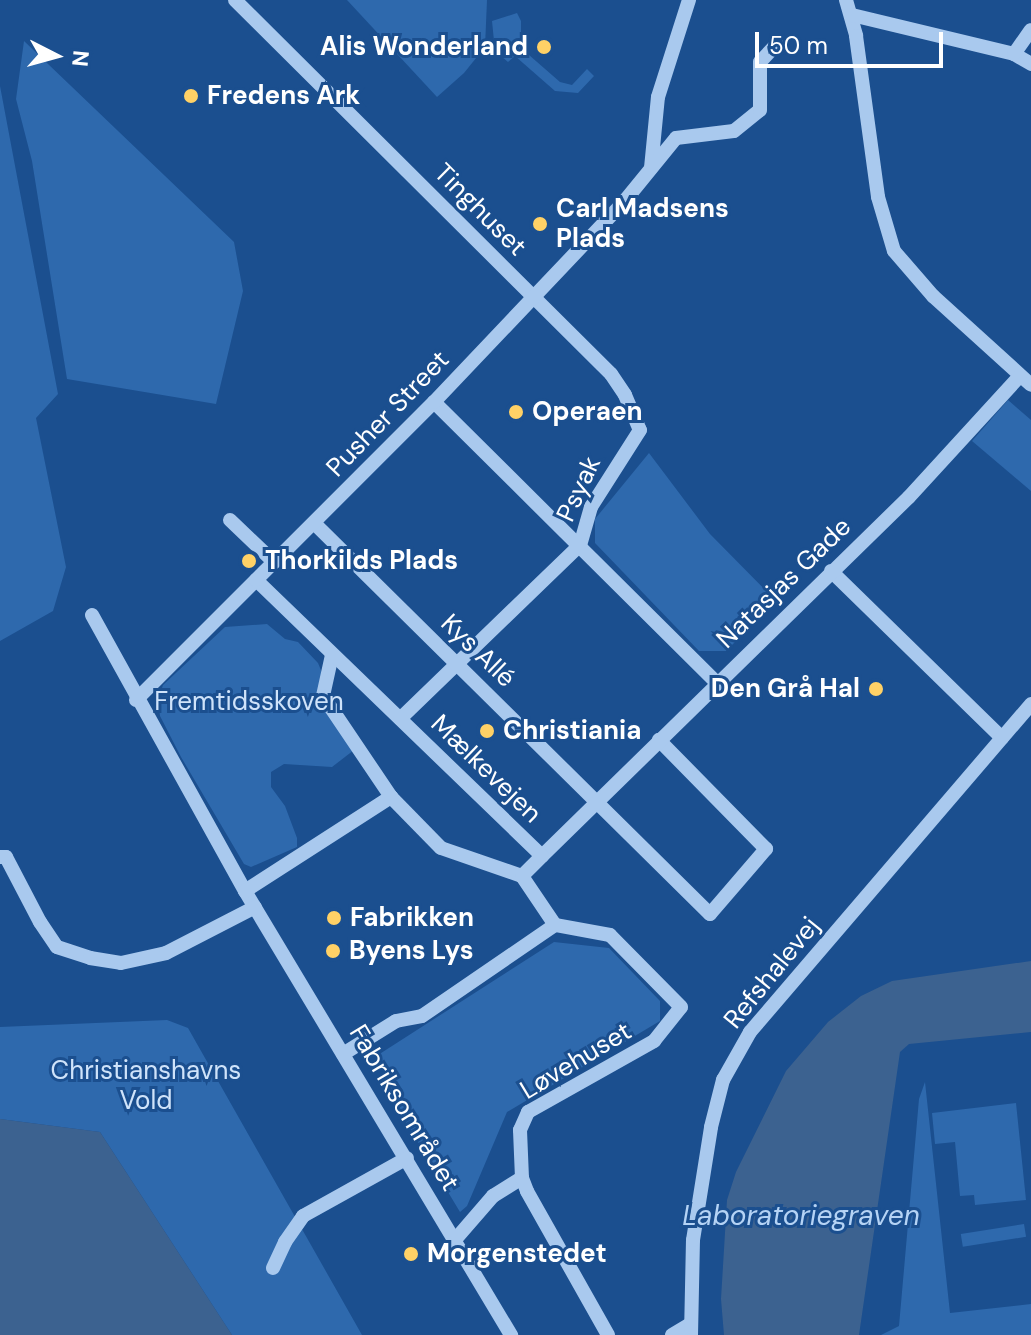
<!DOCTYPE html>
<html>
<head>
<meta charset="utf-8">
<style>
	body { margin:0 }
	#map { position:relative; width:1031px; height:1335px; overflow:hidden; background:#1b4f8f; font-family:"DM Sans",sans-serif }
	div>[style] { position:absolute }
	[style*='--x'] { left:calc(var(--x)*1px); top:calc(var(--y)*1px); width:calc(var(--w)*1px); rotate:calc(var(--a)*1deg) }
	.green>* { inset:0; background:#2e69ad; transform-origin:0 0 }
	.water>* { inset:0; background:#3c6290 }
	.minor>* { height:14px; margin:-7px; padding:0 7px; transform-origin:7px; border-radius:7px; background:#a9c9ee }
	.dots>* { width:22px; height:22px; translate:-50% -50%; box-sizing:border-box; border:4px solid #1b4f8f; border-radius:50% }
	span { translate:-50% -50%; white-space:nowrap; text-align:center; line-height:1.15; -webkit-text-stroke:6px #1b4f8f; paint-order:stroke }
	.poi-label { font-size:26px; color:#fff; font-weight:700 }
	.right { translate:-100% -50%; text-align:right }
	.left { translate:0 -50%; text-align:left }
	.street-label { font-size:26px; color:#fff }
	.park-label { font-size:26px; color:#cfe3fa }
	.water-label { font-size:28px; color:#b5d3f5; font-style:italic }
	.north { position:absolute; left:16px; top:16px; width:80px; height:80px; -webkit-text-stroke:6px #1b4f8f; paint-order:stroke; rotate:96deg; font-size:22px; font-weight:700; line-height:32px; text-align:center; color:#fff }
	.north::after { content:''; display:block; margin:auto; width:28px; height:36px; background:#fff; clip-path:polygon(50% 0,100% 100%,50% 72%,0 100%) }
	.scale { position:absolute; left:755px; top:32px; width:188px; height:36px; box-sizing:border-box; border:4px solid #fff; border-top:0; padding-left:10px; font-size:24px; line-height:28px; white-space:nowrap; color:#fff; -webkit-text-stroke:6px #1b4f8f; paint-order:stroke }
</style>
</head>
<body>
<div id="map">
	<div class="green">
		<div style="clip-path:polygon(347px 0,487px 0,485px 47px,464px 73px,437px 97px)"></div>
		<div style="clip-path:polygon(517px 13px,521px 21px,521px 48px,560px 82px,572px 85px,587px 69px,594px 76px,578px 93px,555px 91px,515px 56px,508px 62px,495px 51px,492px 21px)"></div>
		<div style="clip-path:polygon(24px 41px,234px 242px,243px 291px,216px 404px,67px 379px,32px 161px,16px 99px)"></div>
		<div style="clip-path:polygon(0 86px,58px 394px,36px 418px,66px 567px,53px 611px,0 641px)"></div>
		<div style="clip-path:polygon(1008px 400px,1031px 420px,1031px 491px,972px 441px)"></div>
		<div style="clip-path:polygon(649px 453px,710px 534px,776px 601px,726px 651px,699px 651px,595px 543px,595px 519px)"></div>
		<div style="clip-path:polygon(267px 624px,285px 639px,298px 642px,318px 663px,354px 750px,332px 767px,284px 764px,271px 772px,271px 787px,285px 806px,297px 838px,297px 847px,251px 867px,244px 864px,181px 757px,160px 716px,158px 700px,163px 685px,225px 627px)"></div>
		<div style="clip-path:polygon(554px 942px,609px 948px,660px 1001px,660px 1021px,507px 1112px,467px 1206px,460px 1212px,395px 1104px,378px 1055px)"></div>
		<div style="clip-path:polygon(167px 1020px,188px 1028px,362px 1335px,232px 1335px,100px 1132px,0 1119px,0 1027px)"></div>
		<div style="clip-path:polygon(925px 1082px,950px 1313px,1031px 1304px,1031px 1335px,881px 1335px,899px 1326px,919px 1099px)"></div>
		<div style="clip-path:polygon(1016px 1103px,1026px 1200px,975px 1205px,974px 1195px,960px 1196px,955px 1142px,935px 1144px,932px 1113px)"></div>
		<div style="left:1024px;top:1224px;width:13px;height:64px;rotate:81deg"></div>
	</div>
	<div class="water">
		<div style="clip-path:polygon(1031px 961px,1031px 1032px,909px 1044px,900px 1052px,859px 1335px,724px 1335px,721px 1299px,727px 1200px,736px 1172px,786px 1071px,828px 1022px,861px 996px,892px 981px)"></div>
		<div style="clip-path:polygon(0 1119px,100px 1132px,232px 1335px,0 1335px)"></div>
	</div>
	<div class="minor">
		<div style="--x:235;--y:0;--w:530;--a:44.85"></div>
		<div style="--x:611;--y:374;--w:25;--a:56"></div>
		<div style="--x:625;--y:395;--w:38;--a:67"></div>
		<div style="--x:640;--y:430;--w:91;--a:122.5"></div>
		<div style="--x:591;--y:507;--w:40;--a:106"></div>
		<div style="--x:580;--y:545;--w:250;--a:136"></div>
		<div style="--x:846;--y:0;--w:37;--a:74"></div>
		<div style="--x:856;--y:36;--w:162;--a:82.2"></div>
		<div style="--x:878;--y:197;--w:56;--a:73.5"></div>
		<div style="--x:894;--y:251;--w:60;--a:49.1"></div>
		<div style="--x:933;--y:296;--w:132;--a:42.2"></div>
		<div style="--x:852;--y:15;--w:167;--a:13.5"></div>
		<div style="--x:1014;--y:54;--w:20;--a:30"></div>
		<div style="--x:1014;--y:54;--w:29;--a:-55"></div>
		<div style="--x:651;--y:168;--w:71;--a:-84.4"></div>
		<div style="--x:658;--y:97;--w:102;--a:-72.3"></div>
		<div style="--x:434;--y:402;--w:397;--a:44.8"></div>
		<div style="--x:230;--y:520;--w:61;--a:43.7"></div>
		<div style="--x:315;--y:524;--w:555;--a:44.64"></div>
		<div style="--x:710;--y:914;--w:86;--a:-49.3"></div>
		<div style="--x:766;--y:849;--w:153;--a:-134.5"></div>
		<div style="--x:831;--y:571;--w:239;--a:44.3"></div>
		<div style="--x:92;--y:615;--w:316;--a:61"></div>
		<div style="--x:245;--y:891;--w:518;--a:59.07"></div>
		<div style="--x:332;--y:655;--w:42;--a:102.4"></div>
		<div style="--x:323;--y:696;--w:122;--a:56"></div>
		<div style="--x:391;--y:797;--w:71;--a:45.6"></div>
		<div style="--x:441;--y:848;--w:86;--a:19.1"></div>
		<div style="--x:136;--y:700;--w:170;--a:-45"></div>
		<div style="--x:542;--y:856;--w:513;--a:-44.37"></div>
		<div style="--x:909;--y:497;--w:164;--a:-47.5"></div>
		<div style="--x:0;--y:857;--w:6;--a:0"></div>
		<div style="--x:6;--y:857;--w:73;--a:62.4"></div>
		<div style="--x:40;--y:922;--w:30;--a:56"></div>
		<div style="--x:57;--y:947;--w:35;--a:18"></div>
		<div style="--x:90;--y:958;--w:31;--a:9"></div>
		<div style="--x:121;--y:963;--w:46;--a:-12.5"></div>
		<div style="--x:166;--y:953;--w:100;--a:-27.3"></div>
		<div style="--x:245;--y:891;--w:174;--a:-32.8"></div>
		<div style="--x:343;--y:1054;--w:62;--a:-31.9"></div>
		<div style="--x:396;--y:1021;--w:26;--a:-11"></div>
		<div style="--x:422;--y:1016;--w:161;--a:-34.4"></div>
		<div style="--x:454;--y:1241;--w:60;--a:-49.1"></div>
		<div style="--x:493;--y:1196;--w:34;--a:-32"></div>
		<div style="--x:273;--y:1268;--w:29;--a:-65"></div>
		<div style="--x:285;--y:1242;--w:32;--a:-55"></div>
		<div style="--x:303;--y:1216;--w:119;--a:-29.1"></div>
		<div style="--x:608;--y:1335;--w:165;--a:-119.4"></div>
		<div style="--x:527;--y:1191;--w:14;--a:-111"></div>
		<div style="--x:522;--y:1178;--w:48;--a:-92.4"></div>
		<div style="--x:520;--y:1130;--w:20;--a:-66"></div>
		<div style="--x:528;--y:1112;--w:145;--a:-29.4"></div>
		<div style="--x:654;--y:1041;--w:43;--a:-51.5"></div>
		<div style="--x:681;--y:1007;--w:101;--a:-134.6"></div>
		<div style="--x:610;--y:935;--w:56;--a:-169.7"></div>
		<div style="--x:555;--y:925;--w:59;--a:-124"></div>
		<div style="--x:522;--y:876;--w:28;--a:-45"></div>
		<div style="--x:542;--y:856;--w:397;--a:-136"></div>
		<div style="--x:256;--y:580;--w:252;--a:-45"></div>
		<div style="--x:434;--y:402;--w:274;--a:-46.5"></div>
		<div style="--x:623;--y:203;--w:84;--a:-50.8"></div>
		<div style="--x:676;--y:138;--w:58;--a:-6.9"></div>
		<div style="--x:734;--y:131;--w:33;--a:-39"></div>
		<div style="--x:760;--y:110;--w:48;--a:-90"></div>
		<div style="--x:760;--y:62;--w:25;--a:-47"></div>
		<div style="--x:672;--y:1335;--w:21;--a:-31"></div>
		<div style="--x:691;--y:1335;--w:95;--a:-88.8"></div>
		<div style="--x:693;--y:1240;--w:114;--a:-80.9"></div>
		<div style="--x:711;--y:1127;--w:49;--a:-75.7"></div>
		<div style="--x:723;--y:1080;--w:55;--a:-60.6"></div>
		<div style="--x:750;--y:1032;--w:432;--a:-49.4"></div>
	</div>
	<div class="dots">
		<div style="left:544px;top:47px;background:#ffd166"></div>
		<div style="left:191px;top:96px;background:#ffd166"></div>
		<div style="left:540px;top:224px;background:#ffd166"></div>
		<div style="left:516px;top:412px;background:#ffd166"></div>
		<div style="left:249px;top:561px;background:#ffd166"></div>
		<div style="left:876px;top:689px;background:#ffd166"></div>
		<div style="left:487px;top:731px;background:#ffd166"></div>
		<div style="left:334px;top:918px;background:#ffd166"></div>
		<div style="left:333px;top:951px;background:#ffd166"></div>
		<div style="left:411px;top:1254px;background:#ffd166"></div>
	</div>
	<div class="poi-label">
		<span class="right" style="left:528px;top:47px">Alis Wonderland</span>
		<span class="left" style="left:207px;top:96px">Fredens Ark</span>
		<span class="left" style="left:556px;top:224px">Carl Madsens<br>Plads</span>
		<span class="left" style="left:532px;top:412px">Operaen</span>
		<span class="left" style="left:265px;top:561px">Thorkilds Plads</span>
		<span class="right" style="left:860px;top:689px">Den Grå Hal</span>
		<span class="left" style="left:503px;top:731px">Christiania</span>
		<span class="left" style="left:350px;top:918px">Fabrikken</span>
		<span class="left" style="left:349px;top:951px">Byens Lys</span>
		<span class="left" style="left:427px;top:1254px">Morgenstedet</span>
	</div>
	<div class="street-label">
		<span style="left:480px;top:210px;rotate:45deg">Tinghuset</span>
		<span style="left:388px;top:414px;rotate:-46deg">Pusher Street</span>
		<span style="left:579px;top:489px;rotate:-65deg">Psyak</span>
		<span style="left:784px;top:583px;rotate:-44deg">Natasjas Gade</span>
		<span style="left:478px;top:651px;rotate:44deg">Kys Allé</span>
		<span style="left:486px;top:769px;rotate:44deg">Mælkevejen</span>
		<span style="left:772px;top:973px;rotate:-51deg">Refshalevej</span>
		<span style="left:576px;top:1061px;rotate:-31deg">Løvehuset</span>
		<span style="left:404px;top:1108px;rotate:59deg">Fabriksområdet</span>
	</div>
	<div class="park-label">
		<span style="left:249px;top:702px">Fremtidsskoven</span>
		<span style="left:146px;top:1086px">Christianshavns<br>Vold</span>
	</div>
	<div class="water-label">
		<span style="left:801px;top:1216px">Laboratoriegraven</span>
	</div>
	<div class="north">N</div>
	<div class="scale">50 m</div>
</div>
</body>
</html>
